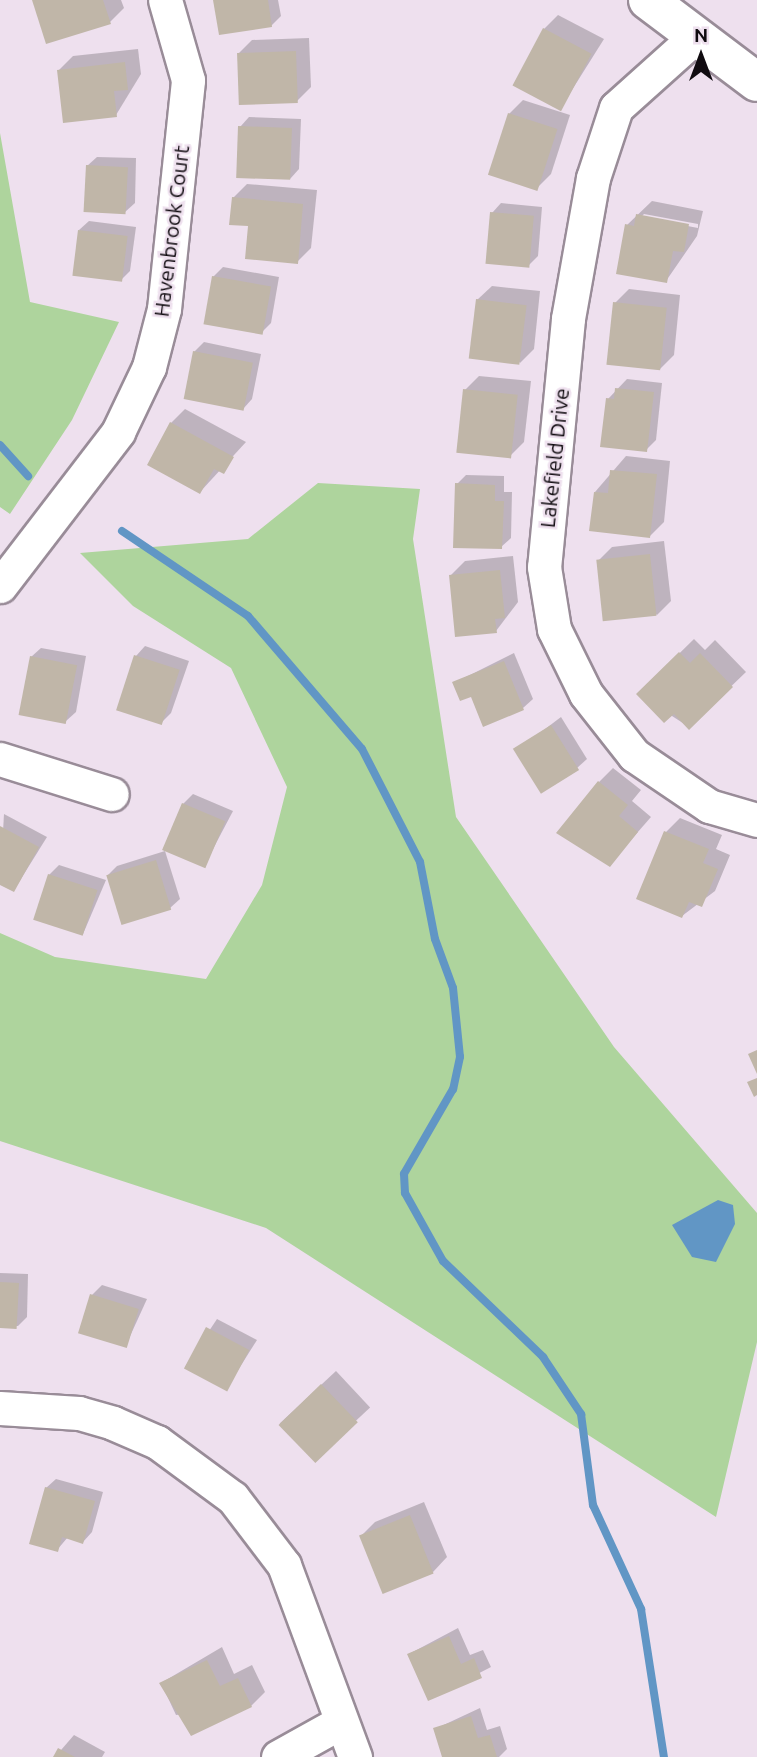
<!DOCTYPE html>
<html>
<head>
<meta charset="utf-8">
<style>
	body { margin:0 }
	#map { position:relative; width:757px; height:1757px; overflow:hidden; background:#eee0ee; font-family:Ubuntu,sans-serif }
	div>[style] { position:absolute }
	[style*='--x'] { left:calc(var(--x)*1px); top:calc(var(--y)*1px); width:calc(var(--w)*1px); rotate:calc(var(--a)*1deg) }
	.green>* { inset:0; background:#aed49d }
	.water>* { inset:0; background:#6196c5 }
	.shadow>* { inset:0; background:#0003; transform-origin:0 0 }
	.stream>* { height:8px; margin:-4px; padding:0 4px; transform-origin:4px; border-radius:4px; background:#6196c5 }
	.building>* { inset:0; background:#c0b6a8; transform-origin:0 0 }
	.roads { filter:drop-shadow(2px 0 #998c98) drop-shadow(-2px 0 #998c98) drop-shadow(0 2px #998c98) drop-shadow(0 -2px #998c98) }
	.minor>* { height:33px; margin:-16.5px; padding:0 16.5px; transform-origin:16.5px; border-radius:16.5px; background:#fff }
	.major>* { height:38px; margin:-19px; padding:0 19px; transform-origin:19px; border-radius:19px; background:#fff }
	span { translate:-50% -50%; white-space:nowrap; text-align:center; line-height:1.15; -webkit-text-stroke:5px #eee0ee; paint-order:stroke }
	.street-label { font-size:21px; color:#100b10 }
	.north { position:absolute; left:666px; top:21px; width:70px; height:70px; -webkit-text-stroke:5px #eee0ee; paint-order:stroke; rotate:0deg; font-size:19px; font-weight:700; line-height:28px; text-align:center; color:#100b10 }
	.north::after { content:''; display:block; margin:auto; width:24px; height:32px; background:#100b10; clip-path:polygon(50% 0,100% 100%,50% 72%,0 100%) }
</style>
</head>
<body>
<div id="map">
	<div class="green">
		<div style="clip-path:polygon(0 133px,30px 302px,119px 322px,72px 420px,10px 514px,0 507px)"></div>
		<div style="clip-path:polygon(318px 483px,420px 489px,413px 539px,456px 817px,614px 1047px,757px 1213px,757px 1342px,716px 1517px,266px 1228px,0 1141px,0 933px,55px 957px,206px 979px,262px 885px,287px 787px,231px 668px,133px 606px,80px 553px,248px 539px)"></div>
	</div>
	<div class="water">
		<div style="clip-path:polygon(718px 1200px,733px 1205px,735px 1224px,716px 1262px,692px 1257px,672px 1225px)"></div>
	</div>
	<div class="shadow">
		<div style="clip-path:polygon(34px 0,121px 0,124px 8px,110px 22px)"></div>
		<div style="clip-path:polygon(215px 0,278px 0,281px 16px,271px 26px)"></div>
		<div style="clip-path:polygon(558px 15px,604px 39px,560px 109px,544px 29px)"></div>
		<div style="clip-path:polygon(309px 38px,311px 87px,297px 101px,238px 54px,252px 40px)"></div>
		<div style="clip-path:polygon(138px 49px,141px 74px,116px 115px,59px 70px,73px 56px)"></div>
		<div style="clip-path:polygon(523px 100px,570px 115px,551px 174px,537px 188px,509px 114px)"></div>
		<div style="clip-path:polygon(249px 117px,301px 119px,299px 169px,290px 179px,240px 127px)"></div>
		<div style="clip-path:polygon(97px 157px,136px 158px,135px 203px,125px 212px,87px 166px)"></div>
		<div style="clip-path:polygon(247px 184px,317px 190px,311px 248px,297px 262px,250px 225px,233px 198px)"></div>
		<div style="clip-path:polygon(evenodd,652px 201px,703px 211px,697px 236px,666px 281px,627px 225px,652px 201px,644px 214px,698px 224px,698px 228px,641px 217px,644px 214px)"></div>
		<div style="clip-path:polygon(501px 203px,542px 207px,538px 256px,528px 266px,492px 213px)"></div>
		<div style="clip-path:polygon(89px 221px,136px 227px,130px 271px,120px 281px,79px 230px)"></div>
		<div style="clip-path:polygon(223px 267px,279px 277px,271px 323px,262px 332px,213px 277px)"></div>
		<div style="clip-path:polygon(492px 286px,540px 291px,534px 349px,520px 363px,477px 300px)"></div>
		<div style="clip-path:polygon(629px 289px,680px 295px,674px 355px,660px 369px,615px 303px)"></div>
		<div style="clip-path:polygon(204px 342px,261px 354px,252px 399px,243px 409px,194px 352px)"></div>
		<div style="clip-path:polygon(479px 376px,531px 381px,524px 442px,510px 456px,465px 390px)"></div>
		<div style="clip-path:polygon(627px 379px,662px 383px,656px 440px,646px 450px,608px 399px)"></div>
		<div style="clip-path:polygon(185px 409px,246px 442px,200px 492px,171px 423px)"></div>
		<div style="clip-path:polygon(626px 456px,670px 461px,664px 522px,650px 536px,595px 492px)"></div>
		<div style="clip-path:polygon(466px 475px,504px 476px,504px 492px,512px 492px,511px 538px,501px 547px,457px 484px)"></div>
		<div style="clip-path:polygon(664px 541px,671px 601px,657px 615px,598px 561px,612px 547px)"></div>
		<div style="clip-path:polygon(513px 556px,518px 602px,496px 631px,451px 575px,465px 561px)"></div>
		<div style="clip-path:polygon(694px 639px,705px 650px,715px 640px,746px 672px,689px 727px,638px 694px)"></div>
		<div style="clip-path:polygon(145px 646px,189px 661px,171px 713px,162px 722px,136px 656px)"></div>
		<div style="clip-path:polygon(41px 648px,86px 656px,76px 712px,66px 721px,31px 657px)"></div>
		<div style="clip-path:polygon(514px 653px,533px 699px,523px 708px,454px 683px)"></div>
		<div style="clip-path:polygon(561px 717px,587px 759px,577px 768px,516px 751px)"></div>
		<div style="clip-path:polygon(613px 768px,641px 790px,632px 801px,651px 817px,609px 865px,599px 782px)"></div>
		<div style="clip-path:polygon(193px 794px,233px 811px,204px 866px,183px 804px)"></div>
		<div style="clip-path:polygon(4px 814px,47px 837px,14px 890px,0 883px)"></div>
		<div style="clip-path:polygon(680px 818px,722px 835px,716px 849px,730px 855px,715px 891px,682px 916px,666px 832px)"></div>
		<div style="clip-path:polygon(165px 851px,180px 899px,170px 908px,108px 875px,117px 866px)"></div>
		<div style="clip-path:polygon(59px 865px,106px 880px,83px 934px,49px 875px)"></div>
		<div style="clip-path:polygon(0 1273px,28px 1274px,27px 1317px,18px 1326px,0 1326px)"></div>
		<div style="clip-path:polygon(102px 1285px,147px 1299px,126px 1345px,92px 1295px)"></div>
		<div style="clip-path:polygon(217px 1319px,257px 1340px,228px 1386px,185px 1367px)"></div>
		<div style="left:336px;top:1371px;width:50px;height:77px;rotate:47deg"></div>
		<div style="clip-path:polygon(56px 1479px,103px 1492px,92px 1532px,83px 1542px,68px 1537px,57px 1550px,46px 1488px)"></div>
		<div style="clip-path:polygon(424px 1502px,447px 1557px,433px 1572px,361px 1536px,375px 1522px)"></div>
		<div style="clip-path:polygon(458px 1628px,470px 1655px,483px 1650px,491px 1667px,429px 1699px,409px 1654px)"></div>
		<div style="clip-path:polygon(222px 1647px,234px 1674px,252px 1665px,265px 1692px,251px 1706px,176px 1715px,161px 1683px)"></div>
		<div style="clip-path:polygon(480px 1708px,487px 1730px,500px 1726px,507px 1749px,499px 1757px,444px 1757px,435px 1729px)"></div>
		<div style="clip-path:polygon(74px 1735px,105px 1752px,102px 1757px,55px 1757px)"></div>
	</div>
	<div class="stream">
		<div style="--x:0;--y:445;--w:42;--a:47.9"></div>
		<div style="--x:122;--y:531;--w:152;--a:34"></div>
		<div style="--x:248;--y:616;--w:175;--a:49.4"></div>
		<div style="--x:362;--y:749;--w:127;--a:62.8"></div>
		<div style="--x:420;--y:862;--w:78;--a:79"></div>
		<div style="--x:435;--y:939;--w:52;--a:69.8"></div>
		<div style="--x:453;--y:988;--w:69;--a:84.2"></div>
		<div style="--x:460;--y:1057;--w:33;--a:102"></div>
		<div style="--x:453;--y:1089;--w:98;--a:120"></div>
		<div style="--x:404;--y:1174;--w:19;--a:87"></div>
		<div style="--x:405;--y:1193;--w:78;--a:60.8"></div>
		<div style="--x:443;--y:1261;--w:139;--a:43.8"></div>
		<div style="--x:543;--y:1357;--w:69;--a:56.3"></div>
		<div style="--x:581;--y:1414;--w:92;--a:82.5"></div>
		<div style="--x:593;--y:1505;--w:115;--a:65.2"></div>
		<div style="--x:641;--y:1609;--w:150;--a:81.2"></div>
	</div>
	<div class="building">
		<div style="clip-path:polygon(32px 0,103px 0,111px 24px,46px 44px)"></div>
		<div style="clip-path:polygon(213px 0,268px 0,272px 27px,219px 35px)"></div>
		<div style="left:543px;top:28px;width:55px;height:65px;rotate:28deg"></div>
		<div style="left:296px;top:51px;width:52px;height:59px;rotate:88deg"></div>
		<div style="clip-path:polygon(125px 62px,128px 90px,114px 91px,117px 117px,63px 123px,57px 70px)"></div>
		<div style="left:508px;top:113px;width:52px;height:65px;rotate:18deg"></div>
		<div style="left:238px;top:126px;width:54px;height:52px;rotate:2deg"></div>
		<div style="left:86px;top:165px;width:42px;height:47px;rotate:3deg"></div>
		<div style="clip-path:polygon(232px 197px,303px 204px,298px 264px,245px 259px,248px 226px,229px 225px)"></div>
		<div style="left:490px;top:212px;width:44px;height:52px;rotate:5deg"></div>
		<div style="clip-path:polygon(636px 214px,689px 224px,684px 252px,673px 251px,667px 283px,616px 274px,625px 224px,634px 226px)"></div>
		<div style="left:78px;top:230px;width:50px;height:46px;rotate:7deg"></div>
		<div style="left:212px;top:276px;width:60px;height:49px;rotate:10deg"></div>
		<div style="left:476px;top:299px;width:51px;height:60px;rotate:7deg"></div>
		<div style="left:613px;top:302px;width:54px;height:63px;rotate:6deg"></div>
		<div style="left:193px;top:351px;width:61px;height:49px;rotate:11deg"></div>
		<div style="clip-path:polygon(615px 388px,654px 392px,647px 452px,600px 447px,606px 398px,614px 399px)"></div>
		<div style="left:463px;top:389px;width:55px;height:64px;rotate:6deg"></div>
		<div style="clip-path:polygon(170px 422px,234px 457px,224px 474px,214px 469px,200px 494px,147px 465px)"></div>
		<div style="clip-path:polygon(610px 470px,657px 474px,650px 538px,589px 531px,594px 492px,608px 493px)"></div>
		<div style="clip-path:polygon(455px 483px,495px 485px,495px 501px,504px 501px,502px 549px,453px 548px)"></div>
		<div style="left:650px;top:554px;width:62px;height:54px;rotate:84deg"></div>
		<div style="clip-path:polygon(500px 570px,505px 618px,495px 619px,497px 633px,455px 637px,449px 575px)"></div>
		<div style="clip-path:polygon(679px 652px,690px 663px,700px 653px,733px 687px,689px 730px,674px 714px,664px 723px,636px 694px)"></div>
		<div style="left:134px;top:655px;width:48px;height:58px;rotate:18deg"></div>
		<div style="left:30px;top:656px;width:48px;height:60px;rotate:11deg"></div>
		<div style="clip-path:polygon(504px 661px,524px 710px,483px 727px,471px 697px,460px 701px,452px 682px)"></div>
		<div style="left:551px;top:725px;width:53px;height:45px;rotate:58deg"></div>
		<div style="clip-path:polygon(598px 781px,628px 805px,619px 816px,638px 832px,610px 867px,556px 833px)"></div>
		<div style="left:182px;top:803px;width:47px;height:51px;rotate:23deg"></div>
		<div style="clip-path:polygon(0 826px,39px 847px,14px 892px,0 885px)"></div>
		<div style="clip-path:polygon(664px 831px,709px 849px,703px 863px,718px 869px,702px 907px,689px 902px,682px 918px,636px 899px)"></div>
		<div style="left:156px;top:860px;width:52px;height:52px;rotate:73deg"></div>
		<div style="left:48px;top:874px;width:52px;height:48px;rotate:18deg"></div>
		<div style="clip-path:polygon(757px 1050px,757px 1074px,748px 1054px)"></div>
		<div style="clip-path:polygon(757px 1078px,757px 1095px,754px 1097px,747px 1082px)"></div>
		<div style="left:0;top:1282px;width:19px;height:46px;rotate:3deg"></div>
		<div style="left:90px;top:1294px;width:51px;height:41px;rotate:17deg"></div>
		<div style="left:206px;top:1327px;width:49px;height:47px;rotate:28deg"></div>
		<div style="left:321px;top:1384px;width:53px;height:59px;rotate:46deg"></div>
		<div style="clip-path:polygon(45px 1487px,95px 1501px,83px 1544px,62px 1537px,58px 1552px,29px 1544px)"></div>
		<div style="left:410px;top:1515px;width:63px;height:55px;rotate:68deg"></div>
		<div style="clip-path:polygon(449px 1636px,461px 1664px,474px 1658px,482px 1678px,428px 1701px,407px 1654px)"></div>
		<div style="clip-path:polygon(207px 1660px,220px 1686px,238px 1678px,252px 1707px,191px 1736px,159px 1683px)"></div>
		<div style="clip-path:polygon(471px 1716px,478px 1738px,490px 1735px,497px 1757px,442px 1757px,433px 1728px)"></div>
		<div style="clip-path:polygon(58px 1748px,75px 1757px,53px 1757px)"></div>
	</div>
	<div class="roads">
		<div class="minor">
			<div style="--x:695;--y:37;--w:106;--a:138.1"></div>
			<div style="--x:616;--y:108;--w:74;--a:108.2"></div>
			<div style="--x:593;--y:178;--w:143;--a:100.1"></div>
			<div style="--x:568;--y:319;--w:249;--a:95.5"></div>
			<div style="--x:544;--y:567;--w:63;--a:80.8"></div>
			<div style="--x:554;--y:629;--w:72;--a:63.8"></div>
			<div style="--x:586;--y:694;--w:78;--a:51.8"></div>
			<div style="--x:634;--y:755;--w:91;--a:34.2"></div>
			<div style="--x:709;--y:806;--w:50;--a:16.3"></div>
			<div style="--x:0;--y:586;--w:194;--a:-52.5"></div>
			<div style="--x:118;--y:432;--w:72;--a:-64.5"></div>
			<div style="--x:149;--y:367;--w:60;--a:-75.5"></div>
			<div style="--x:164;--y:309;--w:230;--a:-84"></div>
			<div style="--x:188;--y:80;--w:83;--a:-106"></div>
			<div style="--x:0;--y:759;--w:117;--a:17.4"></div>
			<div style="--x:0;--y:1408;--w:79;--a:3.6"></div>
			<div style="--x:79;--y:1413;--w:35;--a:16"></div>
			<div style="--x:113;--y:1423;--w:48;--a:23.4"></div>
			<div style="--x:157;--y:1442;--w:94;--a:36.4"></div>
			<div style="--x:233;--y:1498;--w:84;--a:52.7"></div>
			<div style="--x:284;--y:1565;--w:205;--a:69.7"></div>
			<div style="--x:278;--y:1757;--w:72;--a:-29.1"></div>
		</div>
		<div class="major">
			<div style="--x:648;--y:0;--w:136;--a:37"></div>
		</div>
	</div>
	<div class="street-label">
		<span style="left:171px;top:231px;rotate:-83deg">Havenbrook Court</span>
		<span style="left:554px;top:458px;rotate:-84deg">Lakefield Drive</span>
	</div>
	<div class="north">N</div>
</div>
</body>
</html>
